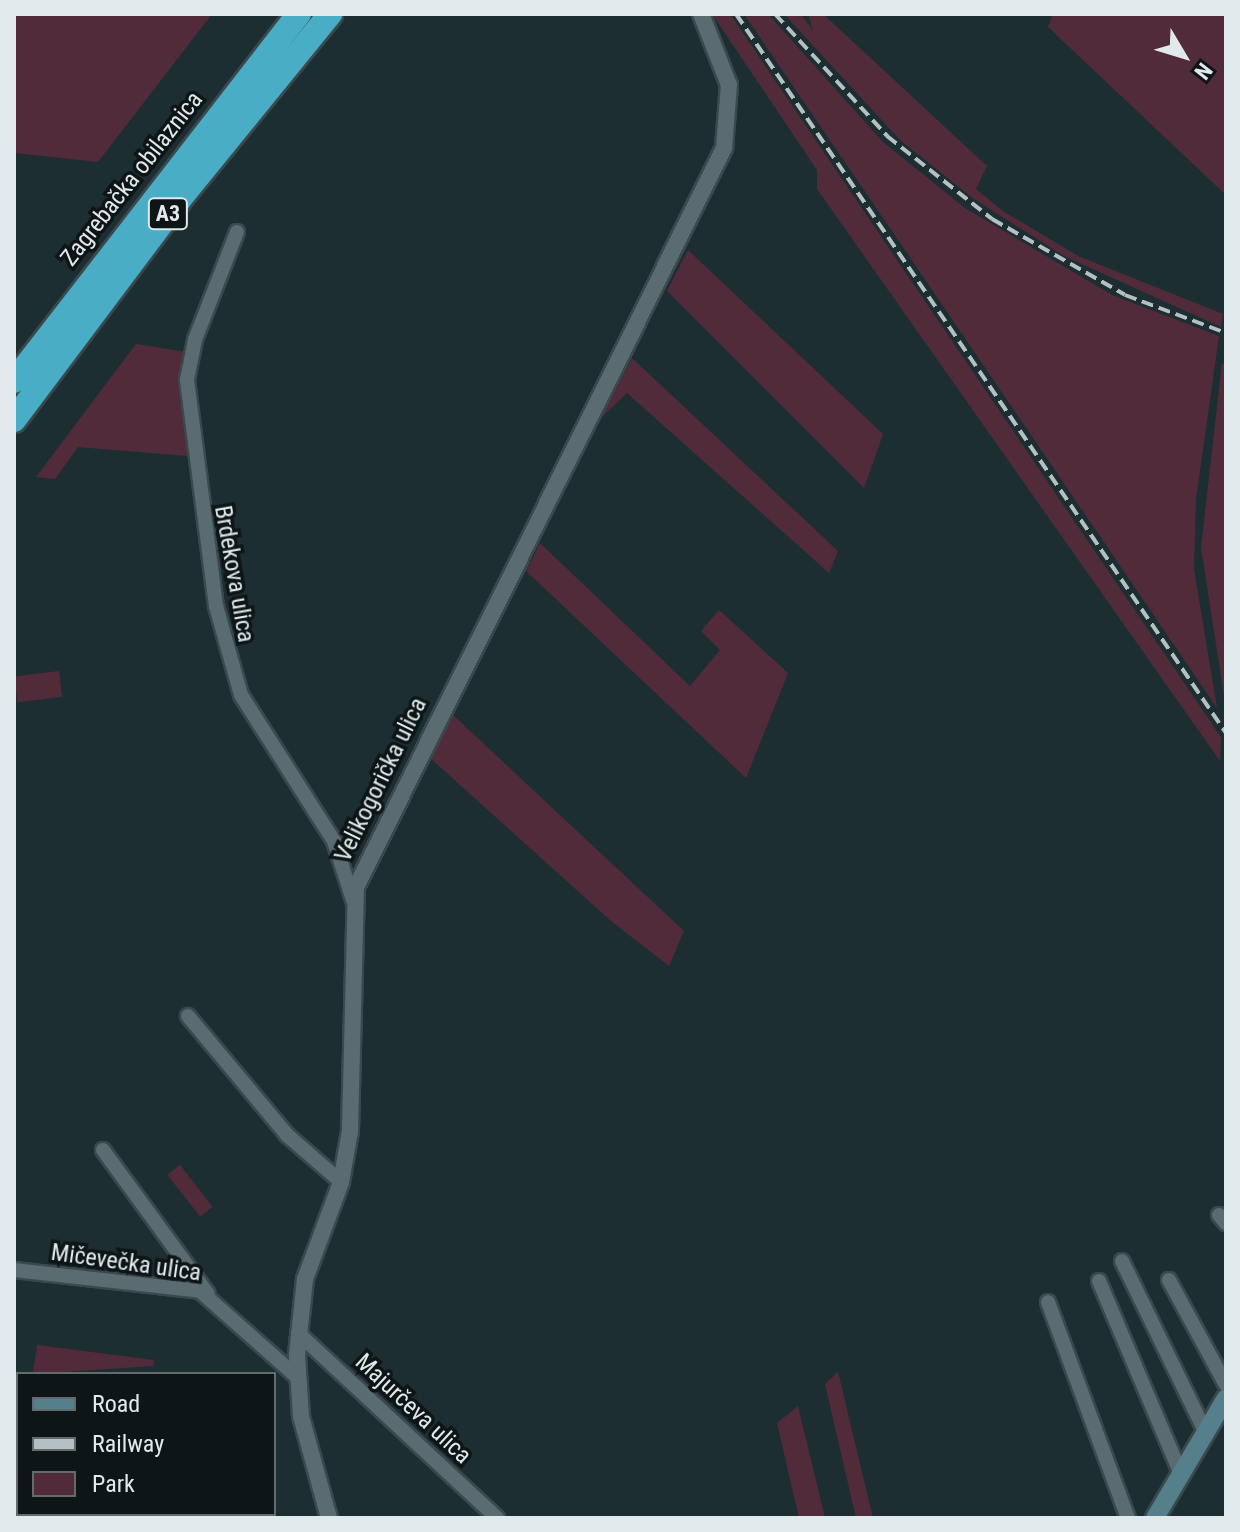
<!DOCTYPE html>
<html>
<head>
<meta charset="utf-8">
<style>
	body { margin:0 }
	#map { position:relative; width:1240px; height:1532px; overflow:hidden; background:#1d2e33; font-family:"Roboto Condensed",sans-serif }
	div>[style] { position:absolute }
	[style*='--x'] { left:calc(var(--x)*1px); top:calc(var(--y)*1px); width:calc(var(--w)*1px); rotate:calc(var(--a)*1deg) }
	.green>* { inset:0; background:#512b39; transform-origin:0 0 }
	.roads { filter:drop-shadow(2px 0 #3a494d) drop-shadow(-2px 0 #3a494d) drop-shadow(0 2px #3a494d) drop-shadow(0 -2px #3a494d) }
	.minor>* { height:14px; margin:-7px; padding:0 7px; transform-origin:7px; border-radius:7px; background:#5a6c72 }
	.tertiary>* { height:16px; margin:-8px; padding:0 8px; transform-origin:8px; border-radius:8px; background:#5a6c72 }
	.secondary>* { height:18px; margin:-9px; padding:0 9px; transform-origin:9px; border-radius:9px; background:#55808b }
	.motorway>* { height:24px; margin:-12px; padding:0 12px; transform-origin:12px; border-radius:12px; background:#4aadc6 }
	.rail>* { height:4px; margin-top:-2px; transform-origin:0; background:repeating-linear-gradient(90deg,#b5c0c4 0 12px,transparent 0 18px) }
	span { translate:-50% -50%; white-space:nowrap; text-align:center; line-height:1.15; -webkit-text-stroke:7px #0e1517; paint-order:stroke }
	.shield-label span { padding:2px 6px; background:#0e1517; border:2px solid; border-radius:6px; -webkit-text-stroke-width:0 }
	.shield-label { font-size:22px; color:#e0eaed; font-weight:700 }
	.street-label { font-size:24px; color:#e0eaed }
	.frame { position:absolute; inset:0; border:16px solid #e0eaed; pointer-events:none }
	.legend { position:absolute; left:16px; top:1372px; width:260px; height:144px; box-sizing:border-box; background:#0e1517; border:2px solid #626a6d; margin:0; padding:10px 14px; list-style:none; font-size:24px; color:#e0eaed }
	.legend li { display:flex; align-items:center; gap:16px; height:40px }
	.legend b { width:40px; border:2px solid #626a6d }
	.north { position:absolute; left:1144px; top:16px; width:80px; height:80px; -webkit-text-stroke:6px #0e1517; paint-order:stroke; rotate:128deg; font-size:22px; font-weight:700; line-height:32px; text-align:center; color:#e0eaed }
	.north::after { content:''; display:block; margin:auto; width:28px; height:36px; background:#e0eaed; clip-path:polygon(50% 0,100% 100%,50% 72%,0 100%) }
</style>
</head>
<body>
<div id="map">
	<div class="green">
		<div style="clip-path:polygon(14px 14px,212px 14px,98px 162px,14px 153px)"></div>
		<div style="clip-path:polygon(712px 14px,730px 14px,1208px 718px,1221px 738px,1220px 761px,817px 189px,817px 170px)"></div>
		<div style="clip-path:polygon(744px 14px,768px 14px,883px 142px,965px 208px,1112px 295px,1219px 336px,1196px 499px,1194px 569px,1217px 708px)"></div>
		<div style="clip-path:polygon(784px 14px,801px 14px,813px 31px,808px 14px,823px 14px,987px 166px,976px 189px,1003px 211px,1078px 256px,1223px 314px,1221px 327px,1064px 256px,974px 199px,900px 140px)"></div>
		<div style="clip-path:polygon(1053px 14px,1226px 14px,1226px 195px,1048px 27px)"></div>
		<div style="clip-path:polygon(688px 250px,883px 434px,864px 488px,667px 291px)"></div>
		<div style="clip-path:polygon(136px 344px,186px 352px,187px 456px,78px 447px,55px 479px,36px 477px)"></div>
		<div style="clip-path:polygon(632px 358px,838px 551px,829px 573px,627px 393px,602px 417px)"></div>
		<div style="clip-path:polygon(1222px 363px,1226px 365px,1226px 709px,1201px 547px)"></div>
		<div style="clip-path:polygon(540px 543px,690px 686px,720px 650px,701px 631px,719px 610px,788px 673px,746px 778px,526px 571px)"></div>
		<div style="left:59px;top:671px;width:26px;height:45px;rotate:83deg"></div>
		<div style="clip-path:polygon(453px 715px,684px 931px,669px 966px,611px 921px,429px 757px)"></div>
		<div style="left:180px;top:1165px;width:53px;height:16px;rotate:52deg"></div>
		<div style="clip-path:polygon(37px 1345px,154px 1360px,153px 1366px,33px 1374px)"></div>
		<div style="clip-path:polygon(838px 1372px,873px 1518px,856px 1518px,825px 1384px)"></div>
		<div style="clip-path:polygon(798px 1406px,825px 1518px,799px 1518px,777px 1423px)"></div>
	</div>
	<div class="roads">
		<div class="minor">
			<div style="--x:237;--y:232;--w:116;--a:111.3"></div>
			<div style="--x:195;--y:340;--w:41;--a:101.3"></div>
			<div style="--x:187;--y:380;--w:228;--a:82.7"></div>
			<div style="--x:216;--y:606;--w:92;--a:74.3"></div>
			<div style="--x:241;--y:695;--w:173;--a:57.5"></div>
			<div style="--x:334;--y:841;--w:62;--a:72.1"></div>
			<div style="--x:188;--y:1016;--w:155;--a:50.2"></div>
			<div style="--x:287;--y:1135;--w:72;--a:41"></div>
			<div style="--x:103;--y:1150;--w:178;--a:53.9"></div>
			<div style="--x:1219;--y:1215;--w:11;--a:49"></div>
			<div style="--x:1122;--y:1261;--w:191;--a:64"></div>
			<div style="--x:14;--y:1270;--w:187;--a:6.4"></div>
			<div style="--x:200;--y:1291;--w:128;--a:41.5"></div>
			<div style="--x:1169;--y:1280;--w:119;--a:61.5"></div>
			<div style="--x:1099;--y:1281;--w:210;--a:67"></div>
			<div style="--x:1048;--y:1302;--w:230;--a:69.7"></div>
			<div style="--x:298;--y:1333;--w:272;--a:42.9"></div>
		</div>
		<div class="tertiary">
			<div style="--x:329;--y:1518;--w:106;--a:-105.4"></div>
			<div style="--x:301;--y:1416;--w:61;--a:-93.8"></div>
			<div style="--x:297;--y:1355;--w:76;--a:-84"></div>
			<div style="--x:305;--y:1279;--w:103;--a:-69.6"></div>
			<div style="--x:341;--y:1182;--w:52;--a:-80"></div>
			<div style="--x:350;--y:1131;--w:244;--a:-88.6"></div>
			<div style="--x:356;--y:887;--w:826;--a:-63.53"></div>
			<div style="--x:724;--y:148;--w:63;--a:-85.5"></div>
			<div style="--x:729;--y:85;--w:76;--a:-111.5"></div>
		</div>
		<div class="secondary">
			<div style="--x:1155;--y:1518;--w:139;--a:-59.4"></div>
		</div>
		<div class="motorway">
			<div style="--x:14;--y:381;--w:465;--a:-52.2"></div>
			<div style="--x:14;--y:420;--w:275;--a:-53.1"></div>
			<div style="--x:179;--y:200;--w:240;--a:-50.9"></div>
		</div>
	</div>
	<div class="rail">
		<div style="--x:736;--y:14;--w:870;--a:55.73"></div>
		<div style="--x:775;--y:14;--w:166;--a:47.4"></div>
		<div style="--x:887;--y:136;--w:134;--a:38.3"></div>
		<div style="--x:992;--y:219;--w:153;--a:29.7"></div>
		<div style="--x:1125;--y:295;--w:108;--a:20.6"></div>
	</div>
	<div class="shield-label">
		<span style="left:168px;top:214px">A3</span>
	</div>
	<div class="street-label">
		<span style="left:132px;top:179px;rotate:-52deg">Zagrebačka obilaznica</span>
		<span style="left:234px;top:574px;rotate:80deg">Brdekova ulica</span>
		<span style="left:381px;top:780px;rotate:-64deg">Velikogorička ulica</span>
		<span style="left:126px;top:1263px;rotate:8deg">Mičevečka ulica</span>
		<span style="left:413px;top:1409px;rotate:43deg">Majurčeva ulica</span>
	</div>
	<div class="frame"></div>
	<ul class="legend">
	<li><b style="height:10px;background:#55808b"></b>Road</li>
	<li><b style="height:10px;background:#b5c0c4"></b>Railway</li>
	<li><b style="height:22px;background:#512b39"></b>Park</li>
	</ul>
	<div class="north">N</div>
</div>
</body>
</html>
